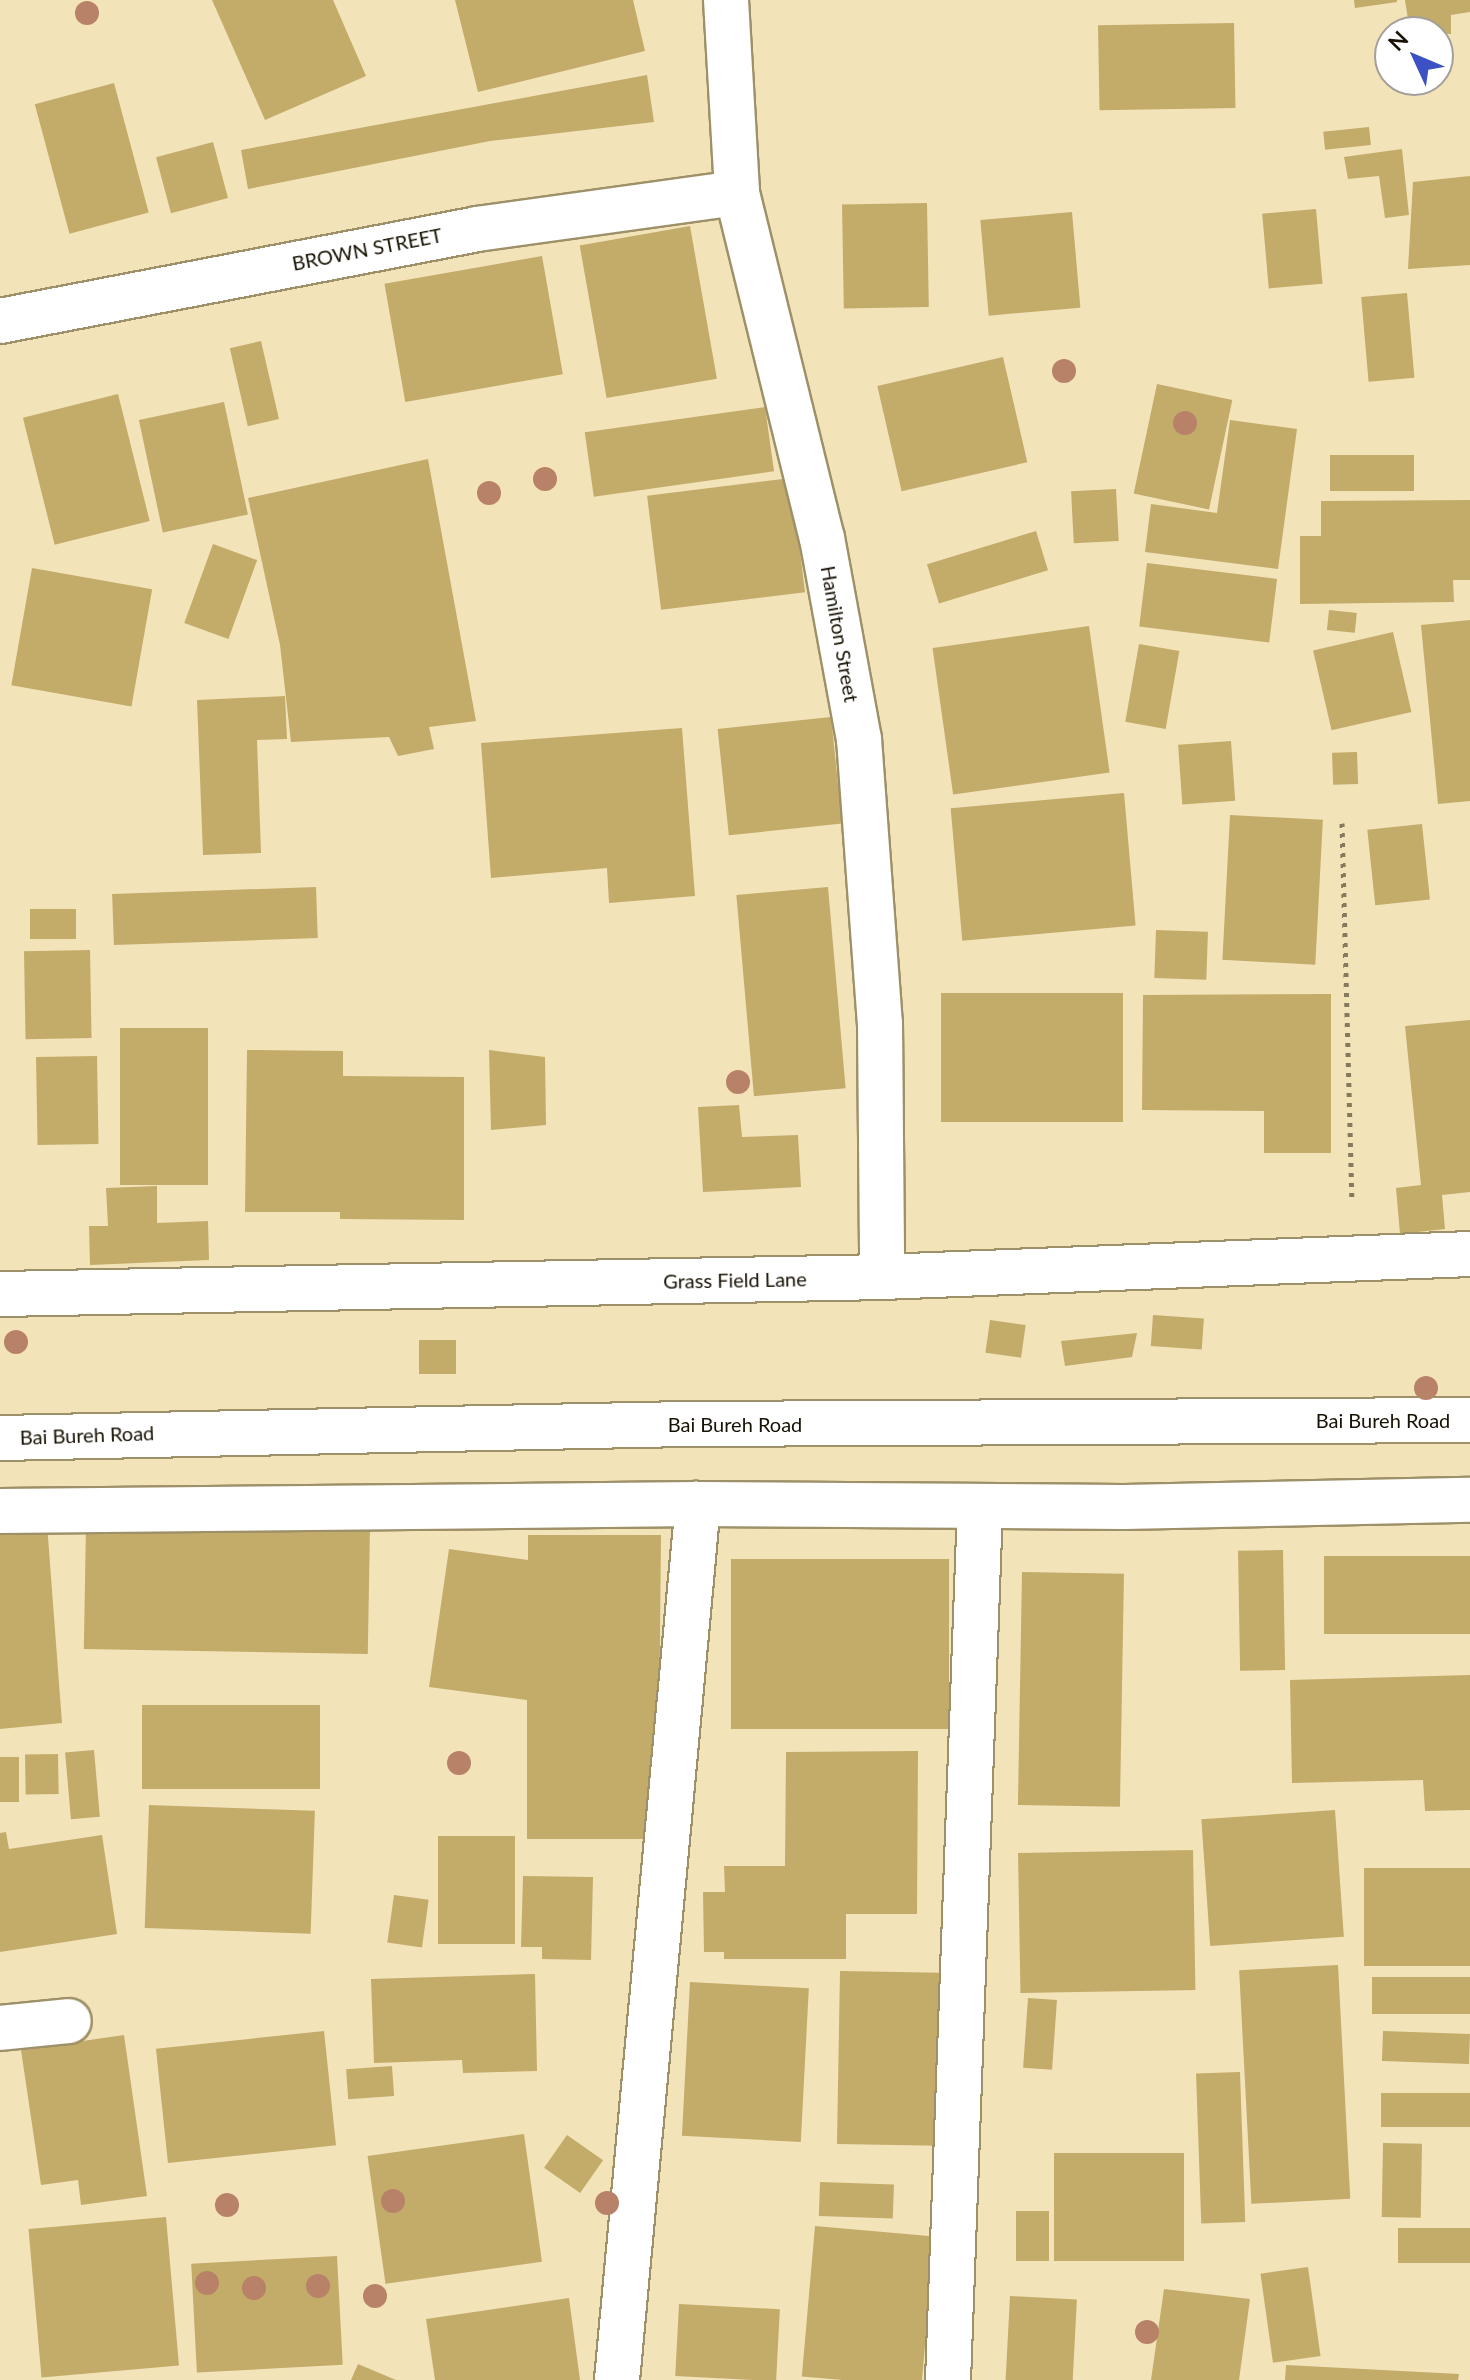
<!DOCTYPE html>
<html>
<head>
<meta charset="utf-8">
<style>
	body { margin:0 }
	#map { position:relative; width:1470px; height:2380px; overflow:hidden; background:#f3e3b9; font-family:Lato,sans-serif }
	div>[style] { position:absolute }
	[style*='--x'] { left:calc(var(--x)*1px); top:calc(var(--y)*1px); width:calc(var(--w)*1px); rotate:calc(var(--a)*1deg) }
	.building>* { inset:0; background:#c3ab6a; transform-origin:0 0 }
	.path>* { height:5px; margin-top:-2.5px; transform-origin:0; background:repeating-linear-gradient(90deg,#857a5e 0 4px,transparent 0 10px) }
	.roads { filter:drop-shadow(2px 0 #9e9068) drop-shadow(-2px 0 #9e9068) drop-shadow(0 2px #9e9068) drop-shadow(0 -2px #9e9068) }
	.minor>* { height:44px; margin:-22px; padding:0 22px; transform-origin:22px; border-radius:22px; background:#fff }
	.trunk>* { height:44px; margin:-22px; padding:0 22px; transform-origin:22px; border-radius:22px; background:#fff }
	.trees>* { width:24px; height:24px; margin:-12px; border-radius:50%; background:#b88269 }
	span { translate:-50% -50%; white-space:nowrap; text-align:center; line-height:1.15; -webkit-text-stroke:8px #fff; paint-order:stroke }
	.street-label { font-size:20px; color:#181204 }
	.north { position:absolute; left:1374px; top:16px; width:80px; height:80px; box-sizing:border-box; background:#fff; border:2px solid #a3a09b; border-radius:50%; rotate:314deg; font-size:22px; font-weight:700; line-height:32px; text-align:center; color:#181204 }
	.north::after { content:''; display:block; margin:auto; width:28px; height:36px; background:#3b51c4; clip-path:polygon(50% 0,100% 100%,50% 72%,0 100%) }
</style>
</head>
<body>
<div id="map">
	<div class="building">
		<div style="clip-path:polygon(212px 0,333px 0,366px 76px,265px 120px)"></div>
		<div style="clip-path:polygon(455px 0,633px 0,645px 51px,478px 92px)"></div>
		<div style="clip-path:polygon(1354px 0,1397px 0,1397px 2px,1355px 8px)"></div>
		<div style="clip-path:polygon(1405px 0,1470px 0,1470px 12px,1451px 15px,1451px 34px,1410px 32px)"></div>
		<div style="left:1234px;top:23px;width:85px;height:136px;rotate:89deg"></div>
		<div style="clip-path:polygon(647px 75px,654px 122px,490px 141px,248px 189px,241px 150px)"></div>
		<div style="left:114px;top:83px;width:134px;height:82px;rotate:75deg"></div>
		<div style="left:1369px;top:127px;width:18px;height:46px;rotate:84deg"></div>
		<div style="left:213px;top:142px;width:58px;height:59px;rotate:75deg"></div>
		<div style="clip-path:polygon(1402px 149px,1409px 215px,1385px 218px,1379px 176px,1348px 179px,1344px 157px)"></div>
		<div style="clip-path:polygon(1470px 176px,1470px 265px,1408px 269px,1413px 182px)"></div>
		<div style="left:927px;top:203px;width:104px;height:85px;rotate:89deg"></div>
		<div style="left:1316px;top:209px;width:75px;height:54px;rotate:85deg"></div>
		<div style="left:1072px;top:212px;width:96px;height:92px;rotate:85deg"></div>
		<div style="left:690px;top:226px;width:155px;height:112px;rotate:80deg"></div>
		<div style="left:542px;top:256px;width:120px;height:160px;rotate:80deg"></div>
		<div style="left:1407px;top:293px;width:85px;height:46px;rotate:85deg"></div>
		<div style="left:261px;top:341px;width:80px;height:32px;rotate:77deg"></div>
		<div style="left:1003px;top:357px;width:108px;height:129px;rotate:77deg"></div>
		<div style="left:1157px;top:384px;width:77px;height:112px;rotate:12deg"></div>
		<div style="left:118px;top:394px;width:131px;height:98px;rotate:76deg"></div>
		<div style="left:224px;top:402px;width:115px;height:87px;rotate:78deg"></div>
		<div style="left:765px;top:407px;width:65px;height:182px;rotate:82deg"></div>
		<div style="clip-path:polygon(1230px 420px,1297px 429px,1278px 569px,1145px 552px,1151px 504px,1217px 513px)"></div>
		<div style="left:1330px;top:455px;width:84px;height:36px"></div>
		<div style="clip-path:polygon(428px 459px,476px 721px,429px 727px,434px 749px,398px 756px,389px 737px,291px 742px,280px 645px,248px 498px)"></div>
		<div style="left:791px;top:478px;width:115px;height:145px;rotate:83deg"></div>
		<div style="left:1116px;top:489px;width:52px;height:45px;rotate:87deg"></div>
		<div style="clip-path:polygon(1470px 500px,1470px 580px,1453px 580px,1454px 602px,1300px 604px,1300px 536px,1321px 536px,1321px 501px)"></div>
		<div style="left:1036px;top:531px;width:41px;height:114px;rotate:73deg"></div>
		<div style="left:213px;top:544px;width:47px;height:84px;rotate:20deg"></div>
		<div style="left:1147px;top:563px;width:131px;height:64px;rotate:7deg"></div>
		<div style="left:32px;top:568px;width:122px;height:119px;rotate:10deg"></div>
		<div style="left:1329px;top:610px;width:28px;height:20px;rotate:6deg"></div>
		<div style="clip-path:polygon(1470px 620px,1470px 801px,1438px 804px,1421px 625px)"></div>
		<div style="left:1089px;top:626px;width:148px;height:158px;rotate:82deg"></div>
		<div style="left:1393px;top:632px;width:82px;height:82px;rotate:77deg"></div>
		<div style="left:1139px;top:644px;width:41px;height:79px;rotate:10deg"></div>
		<div style="clip-path:polygon(285px 696px,287px 739px,257px 740px,261px 853px,203px 855px,197px 700px)"></div>
		<div style="left:831px;top:717px;width:107px;height:114px;rotate:84deg"></div>
		<div style="clip-path:polygon(682px 728px,695px 896px,609px 903px,607px 868px,491px 878px,481px 743px)"></div>
		<div style="left:1231px;top:741px;width:60px;height:53px;rotate:86deg"></div>
		<div style="left:1357px;top:752px;width:32px;height:25px;rotate:88deg"></div>
		<div style="left:1124px;top:793px;width:133px;height:174px;rotate:85deg"></div>
		<div style="left:1230px;top:815px;width:93px;height:145px;rotate:3deg"></div>
		<div style="left:1422px;top:824px;width:76px;height:55px;rotate:84deg"></div>
		<div style="left:316px;top:887px;width:51px;height:204px;rotate:88deg"></div>
		<div style="left:828px;top:887px;width:202px;height:92px;rotate:85deg"></div>
		<div style="left:76px;top:909px;width:30px;height:46px;rotate:90deg"></div>
		<div style="left:1156px;top:930px;width:52px;height:48px;rotate:2deg"></div>
		<div style="left:90px;top:950px;width:88px;height:66px;rotate:89deg"></div>
		<div style="left:1123px;top:993px;width:129px;height:182px;rotate:90deg"></div>
		<div style="clip-path:polygon(1331px 994px,1331px 1153px,1264px 1153px,1264px 1111px,1142px 1110px,1143px 995px)"></div>
		<div style="clip-path:polygon(1470px 1020px,1470px 1192px,1442px 1195px,1445px 1229px,1400px 1234px,1396px 1188px,1421px 1185px,1405px 1026px)"></div>
		<div style="left:120px;top:1028px;width:88px;height:157px"></div>
		<div style="clip-path:polygon(247px 1050px,343px 1051px,343px 1076px,464px 1077px,464px 1220px,340px 1219px,340px 1212px,245px 1212px)"></div>
		<div style="clip-path:polygon(489px 1050px,545px 1057px,546px 1125px,491px 1130px)"></div>
		<div style="left:97px;top:1056px;width:88px;height:61px;rotate:89deg"></div>
		<div style="clip-path:polygon(739px 1105px,742px 1137px,798px 1135px,801px 1187px,703px 1192px,698px 1107px)"></div>
		<div style="clip-path:polygon(157px 1186px,157px 1223px,208px 1221px,209px 1260px,90px 1265px,89px 1226px,108px 1226px,106px 1188px)"></div>
		<div style="left:1153px;top:1315px;width:51px;height:31px;rotate:4deg"></div>
		<div style="left:990px;top:1320px;width:36px;height:33px;rotate:8deg"></div>
		<div style="clip-path:polygon(1137px 1333px,1132px 1357px,1065px 1366px,1061px 1341px)"></div>
		<div style="left:456px;top:1340px;width:34px;height:37px;rotate:90deg"></div>
		<div style="clip-path:polygon(47px 1524px,62px 1723px,0 1729px,0 1528px)"></div>
		<div style="left:86px;top:1524px;width:284px;height:125px;rotate:1deg"></div>
		<div style="clip-path:polygon(528px 1535px,661px 1535px,658px 1839px,527px 1839px,527px 1700px,429px 1687px,449px 1549px,528px 1560px)"></div>
		<div style="left:1283px;top:1550px;width:120px;height:45px;rotate:89deg"></div>
		<div style="left:1470px;top:1556px;width:78px;height:146px;rotate:90deg"></div>
		<div style="left:949px;top:1559px;width:170px;height:218px;rotate:90deg"></div>
		<div style="left:1022px;top:1572px;width:102px;height:233px;rotate:1deg"></div>
		<div style="clip-path:polygon(1470px 1675px,1470px 1810px,1425px 1811px,1423px 1780px,1292px 1783px,1290px 1680px)"></div>
		<div style="left:320px;top:1705px;width:84px;height:178px;rotate:90deg"></div>
		<div style="left:94px;top:1750px;width:67px;height:29px;rotate:85deg"></div>
		<div style="clip-path:polygon(918px 1751px,917px 1914px,846px 1914px,846px 1959px,724px 1959px,724px 1952px,704px 1952px,703px 1892px,725px 1892px,724px 1866px,785px 1866px,786px 1752px)"></div>
		<div style="left:58px;top:1754px;width:40px;height:33px;rotate:89deg"></div>
		<div style="left:19px;top:1757px;width:45px;height:19px;rotate:90deg"></div>
		<div style="left:149px;top:1805px;width:166px;height:123px;rotate:2deg"></div>
		<div style="left:1335px;top:1810px;width:127px;height:134px;rotate:86deg"></div>
		<div style="clip-path:polygon(6px 1832px,9px 1849px,102px 1835px,117px 1934px,0 1952px,0 1833px)"></div>
		<div style="left:438px;top:1836px;width:77px;height:108px"></div>
		<div style="left:1193px;top:1850px;width:140px;height:175px;rotate:89deg"></div>
		<div style="left:1470px;top:1868px;width:98px;height:106px;rotate:90deg"></div>
		<div style="clip-path:polygon(523px 1876px,593px 1877px,591px 1960px,542px 1959px,542px 1947px,521px 1947px)"></div>
		<div style="left:394px;top:1895px;width:35px;height:48px;rotate:8deg"></div>
		<div style="left:1338px;top:1965px;width:234px;height:99px;rotate:87deg"></div>
		<div style="left:840px;top:1971px;width:102px;height:173px;rotate:1deg"></div>
		<div style="clip-path:polygon(535px 1974px,537px 2071px,463px 2073px,462px 2060px,374px 2063px,371px 1979px)"></div>
		<div style="left:1470px;top:1977px;width:37px;height:98px;rotate:90deg"></div>
		<div style="left:690px;top:1982px;width:119px;height:154px;rotate:3deg"></div>
		<div style="left:1028px;top:1998px;width:29px;height:70px;rotate:4deg"></div>
		<div style="left:324px;top:2031px;width:115px;height:169px;rotate:84deg"></div>
		<div style="left:1383px;top:2031px;width:87px;height:30px;rotate:2deg"></div>
		<div style="clip-path:polygon(124px 2035px,147px 2196px,81px 2205px,78px 2180px,41px 2185px,21px 2050px)"></div>
		<div style="left:392px;top:2066px;width:30px;height:46px;rotate:86deg"></div>
		<div style="left:1240px;top:2072px;width:150px;height:44px;rotate:88deg"></div>
		<div style="left:1470px;top:2093px;width:34px;height:89px;rotate:90deg"></div>
		<div style="left:524px;top:2134px;width:129px;height:158px;rotate:82deg"></div>
		<div style="left:567px;top:2135px;width:44px;height:40px;rotate:35deg"></div>
		<div style="left:1383px;top:2143px;width:39px;height:74px;rotate:1deg"></div>
		<div style="left:1184px;top:2153px;width:108px;height:130px;rotate:90deg"></div>
		<div style="left:820px;top:2182px;width:74px;height:34px;rotate:2deg"></div>
		<div style="left:1016px;top:2211px;width:33px;height:50px"></div>
		<div style="left:166px;top:2217px;width:149px;height:138px;rotate:85deg"></div>
		<div style="left:815px;top:2226px;width:120px;height:151px;rotate:5deg"></div>
		<div style="left:1470px;top:2228px;width:35px;height:72px;rotate:90deg"></div>
		<div style="left:337px;top:2256px;width:109px;height:146px;rotate:87deg"></div>
		<div style="left:1308px;top:2267px;width:90px;height:48px;rotate:82deg"></div>
		<div style="clip-path:polygon(1164px 2289px,1250px 2299px,1239px 2380px,1151px 2380px)"></div>
		<div style="left:1010px;top:2296px;width:67px;height:84px;rotate:3deg"></div>
		<div style="clip-path:polygon(569px 2298px,580px 2380px,435px 2380px,426px 2319px)"></div>
		<div style="left:679px;top:2304px;width:101px;height:72px;rotate:3deg"></div>
		<div style="clip-path:polygon(358px 2364px,396px 2380px,351px 2380px)"></div>
		<div style="clip-path:polygon(1286px 2365px,1459px 2374px,1458px 2380px,1285px 2380px)"></div>
	</div>
	<div class="path">
		<div style="--x:1342;--y:823;--w:379;--a:88.5"></div>
	</div>
	<div class="roads">
		<div class="minor">
			<div style="--x:726;--y:0;--w:193;--a:86.7"></div>
			<div style="--x:737;--y:193;--w:355;--a:76.2"></div>
			<div style="--x:822;--y:538;--w:204;--a:79.6"></div>
			<div style="--x:859;--y:739;--w:285;--a:85.8"></div>
			<div style="--x:880;--y:1023;--w:254;--a:89.5"></div>
			<div style="--x:0;--y:321;--w:486;--a:-10.9"></div>
			<div style="--x:477;--y:229;--w:262;--a:-7.9"></div>
			<div style="--x:0;--y:1294;--w:882;--a:-1.1"></div>
			<div style="--x:882;--y:1277;--w:588;--a:-2.24"></div>
			<div style="--x:0;--y:2028;--w:69;--a:-5.8"></div>
			<div style="--x:617;--y:2380;--w:880;--a:-84.72"></div>
			<div style="--x:948;--y:2380;--w:873;--a:-87.9"></div>
		</div>
		<div class="trunk">
			<div style="--x:0;--y:1438;--w:686;--a:-1.17"></div>
			<div style="--x:686;--y:1424;--w:784;--a:-0.29"></div>
			<div style="--x:0;--y:1511;--w:698;--a:-0.57"></div>
			<div style="--x:698;--y:1504;--w:426;--a:0.4"></div>
			<div style="--x:1124;--y:1507;--w:346;--a:-1.2"></div>
		</div>
	</div>
	<div class="trees">
		<div style="left:87px;top:13px"></div>
		<div style="left:1064px;top:371px"></div>
		<div style="left:1185px;top:423px"></div>
		<div style="left:545px;top:479px"></div>
		<div style="left:489px;top:493px"></div>
		<div style="left:738px;top:1082px"></div>
		<div style="left:16px;top:1342px"></div>
		<div style="left:1426px;top:1388px"></div>
		<div style="left:459px;top:1763px"></div>
		<div style="left:393px;top:2201px"></div>
		<div style="left:607px;top:2203px"></div>
		<div style="left:227px;top:2205px"></div>
		<div style="left:207px;top:2283px"></div>
		<div style="left:318px;top:2286px"></div>
		<div style="left:254px;top:2288px"></div>
		<div style="left:375px;top:2296px"></div>
		<div style="left:1147px;top:2332px"></div>
	</div>
	<div class="street-label">
		<span style="left:367px;top:249px;rotate:-11deg">BROWN STREET</span>
		<span style="left:840px;top:634px;rotate:80deg">Hamilton Street</span>
		<span style="left:735px;top:1280px;rotate:-1deg">Grass Field Lane</span>
		<span style="left:1383px;top:1420px">Bai Bureh Road</span>
		<span style="left:735px;top:1424px">Bai Bureh Road</span>
		<span style="left:87px;top:1435px;rotate:-2deg">Bai Bureh Road</span>
	</div>
	<div class="north">N</div>
</div>
</body>
</html>
